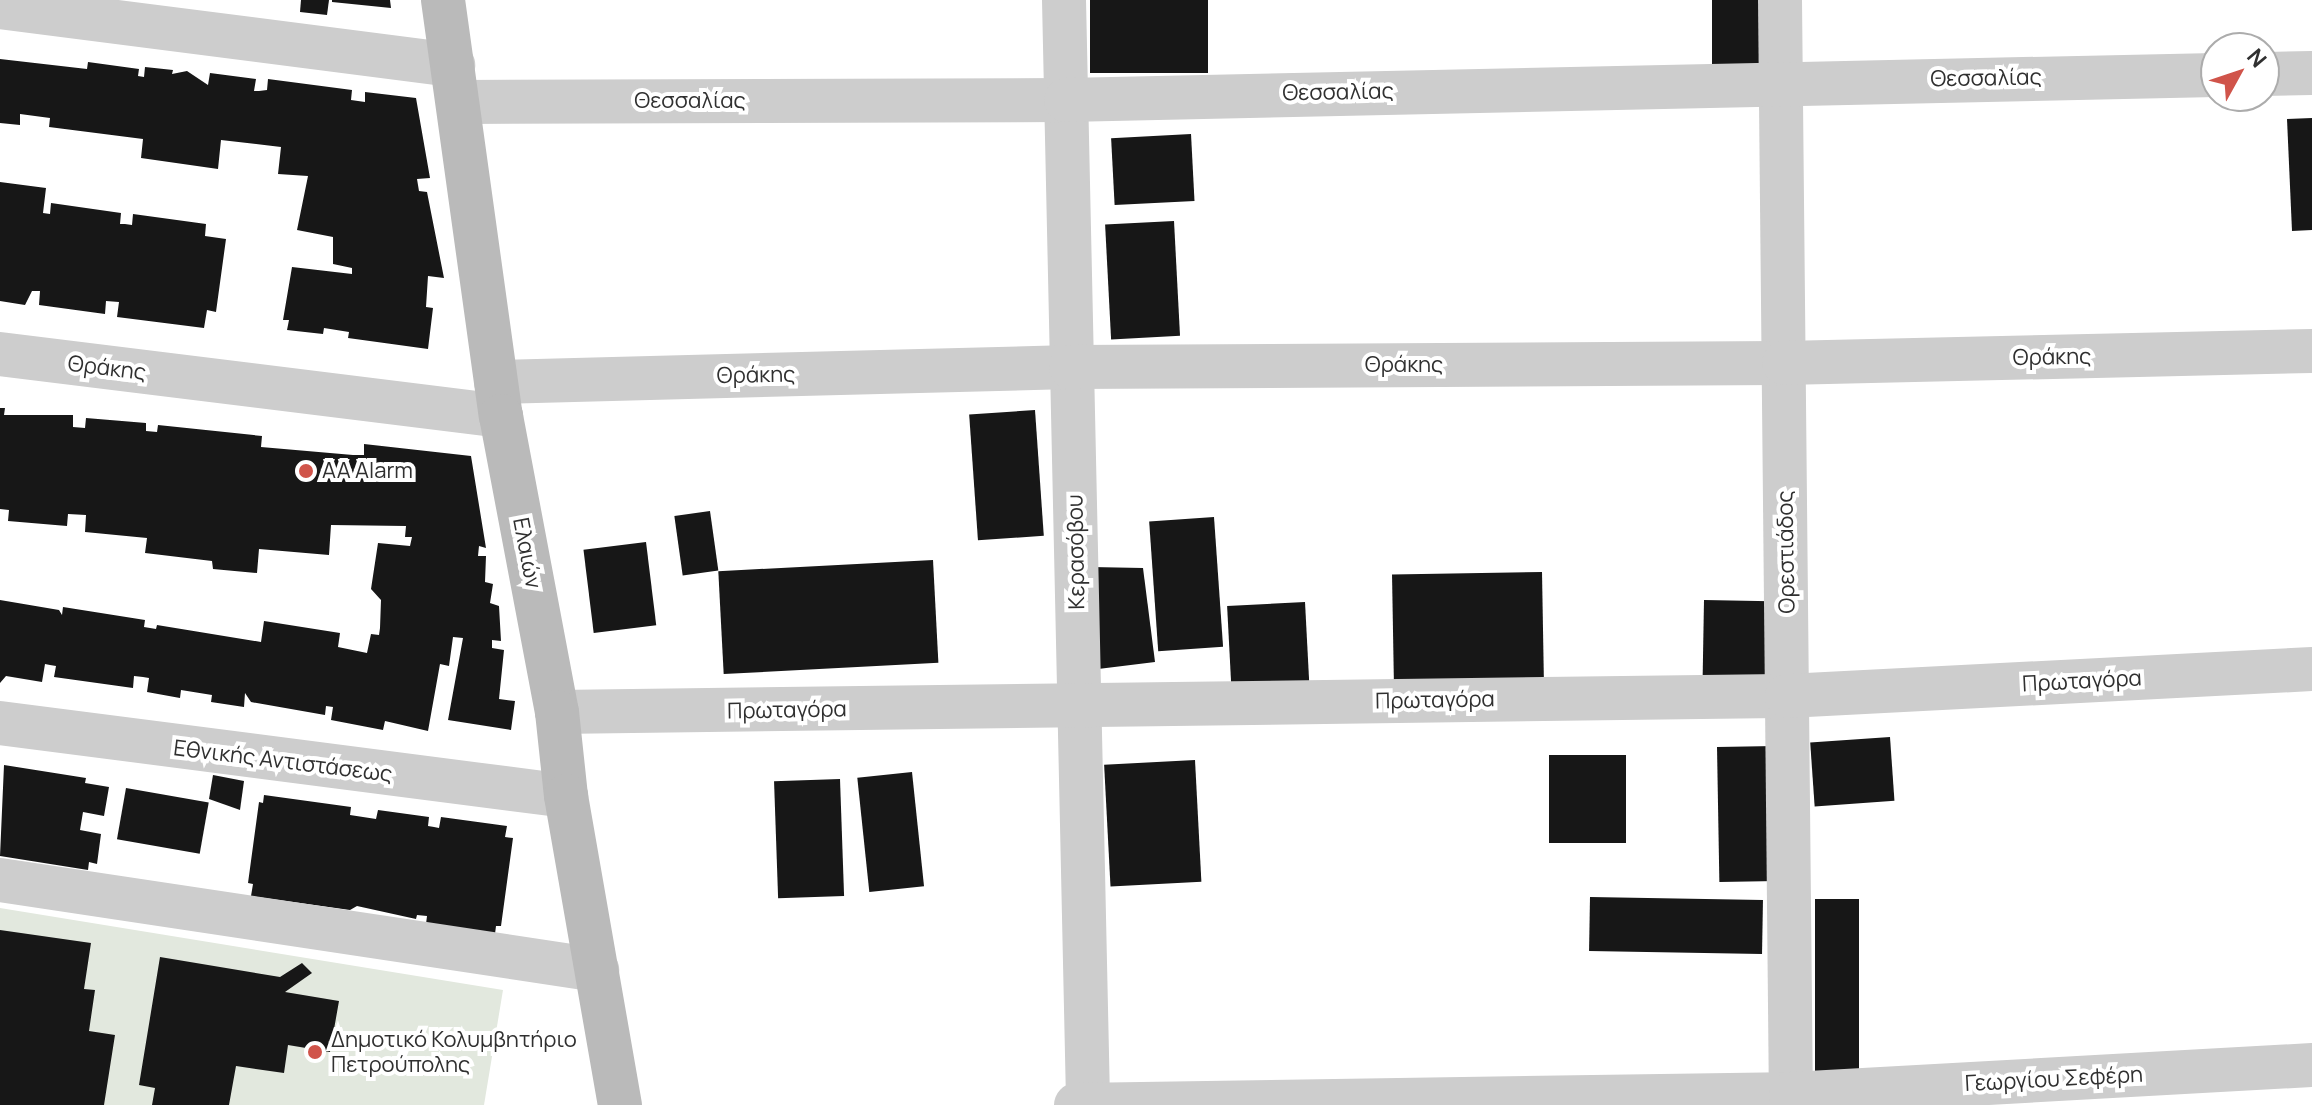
<!DOCTYPE html>
<html>
<head>
<meta charset="utf-8">
<style>
	body { margin:0 }
	#map { position:relative; width:2312px; height:1105px; overflow:hidden; background:#fff; font-family:Manrope,sans-serif }
	div>[style] { position:absolute }
	[style*='--x'] { left:calc(var(--x)*1px); top:calc(var(--y)*1px); width:calc(var(--w)*1px); rotate:calc(var(--a)*1deg) }
	.green>* { inset:0; background:#e2e8de }
	.building>* { inset:0; background:#171717; transform-origin:0 0 }
	.street>* { height:44px; margin:-22px; padding:0 22px; transform-origin:22px; border-radius:22px; background:#cdcdcd }
	.secondary>* { height:44px; margin:-22px; padding:0 22px; transform-origin:22px; border-radius:22px; background:#bababa }
	.dots>* { width:22px; height:22px; translate:-50% -50%; box-sizing:border-box; border:4px solid #fff; border-radius:50% }
	span { translate:-50% -50%; white-space:nowrap; text-align:center; line-height:1.15; -webkit-text-stroke:8px #fff; paint-order:stroke }
	.street-label { font-size:22px; color:#303030 }
	.poi-label { font-size:22px; color:#303030 }
	.left { translate:0 -50%; text-align:left }
	.north { position:absolute; left:2200px; top:32px; width:80px; height:80px; box-sizing:border-box; background:#fff; border:2px solid #acacac; border-radius:50%; rotate:50deg; font-size:22px; font-weight:700; line-height:32px; text-align:center; color:#303030 }
	.north::after { content:''; display:block; margin:auto; width:28px; height:36px; background:#d0544a; clip-path:polygon(50% 0,100% 100%,50% 72%,0 100%) }
</style>
</head>
<body>
<div id="map">
	<div class="green">
		<div style="clip-path:polygon(0 908px,503px 990px,484px 1105px,0 1105px)"></div>
	</div>
	<div class="building">
		<div style="clip-path:polygon(301px 0,329px 0,327px 15px,300px 12px)"></div>
		<div style="clip-path:polygon(332px 0,390px 0,391px 8px,332px 2px)"></div>
		<div style="left:1090px;top:0;width:118px;height:73px"></div>
		<div style="left:1712px;top:0;width:57px;height:67px"></div>
		<div style="clip-path:polygon(0 59px,87px 69px,88px 62px,139px 69px,138px 76px,144px 77px,145px 67px,173px 70px,172px 74px,187px 71px,208px 85px,210px 73px,256px 79px,254px 91px,259px 91px,267px 90px,268px 79px,352px 90px,351px 100px,365px 102px,365px 92px,416px 98px,430px 178px,417px 179px,419px 191px,427px 192px,444px 278px,428px 276px,426px 307px,433px 308px,428px 349px,348px 338px,349px 332px,324px 328px,323px 334px,287px 330px,289px 320px,283px 320px,292px 267px,352px 274px,352px 268px,333px 264px,333px 237px,297px 230px,308px 176px,278px 174px,281px 147px,221px 140px,218px 169px,141px 158px,143px 139px,49px 127px,50px 118px,20px 114px,20px 125px,0 123px)"></div>
		<div style="clip-path:polygon(2312px 118px,2312px 230px,2292px 231px,2287px 119px)"></div>
		<div style="left:1191px;top:134px;width:67px;height:80px;rotate:87deg"></div>
		<div style="clip-path:polygon(0 182px,46px 188px,43px 213px,50px 214px,51px 203px,121px 213px,120px 224px,125px 224px,132px 225px,133px 214px,206px 224px,205px 236px,226px 239px,216px 312px,207px 310px,204px 328px,117px 317px,119px 302px,106px 301px,105px 314px,39px 305px,40px 291px,32px 291px,25px 305px,0 301px)"></div>
		<div style="left:1174px;top:221px;width:115px;height:69px;rotate:87deg"></div>
		<div style="clip-path:polygon(0 408px,5px 408px,4px 415px,73px 415px,73px 427px,85px 428px,86px 418px,146px 423px,146px 431px,157px 432px,158px 425px,262px 436px,261px 447px,353px 455px,364px 455px,364px 444px,471px 456px,486px 548px,479px 546px,478px 556px,486px 556px,485px 582px,493px 584px,490px 603px,499px 606px,501px 641px,492px 640px,492px 648px,504px 650px,499px 699px,515px 701px,511px 730px,448px 720px,463px 638px,453px 637px,449px 666px,440px 664px,428px 731px,385px 721px,383px 730px,331px 720px,333px 707px,326px 706px,325px 715px,251px 702px,245px 693px,244px 707px,211px 702px,212px 695px,181px 690px,180px 698px,147px 692px,149px 678px,143px 677px,134px 676px,133px 688px,54px 677px,56px 666px,50px 665px,45px 664px,42px 682px,6px 676px,0 683px,0 600px,59px 610px,62px 615px,63px 607px,145px 620px,144px 627px,156px 629px,157px 625px,261px 642px,264px 621px,340px 633px,338px 647px,367px 653px,371px 634px,379px 635px,380px 628px,381px 600px,371px 589px,378px 543px,410px 546px,412px 537px,405px 537px,406px 526px,331px 525px,329px 555px,259px 549px,257px 573px,213px 569px,212px 561px,145px 553px,147px 538px,85px 532px,86px 515px,68px 514px,67px 526px,8px 521px,9px 510px,0 509px)"></div>
		<div style="left:1035px;top:410px;width:126px;height:66px;rotate:86deg"></div>
		<div style="left:710px;top:511px;width:60px;height:36px;rotate:82deg"></div>
		<div style="left:1214px;top:517px;width:130px;height:65px;rotate:86deg"></div>
		<div style="left:646px;top:542px;width:84px;height:63px;rotate:83deg"></div>
		<div style="left:933px;top:560px;width:103px;height:215px;rotate:87deg"></div>
		<div style="clip-path:polygon(1091px 567px,1143px 568px,1155px 662px,1090px 670px)"></div>
		<div style="left:1542px;top:572px;width:106px;height:150px;rotate:89deg"></div>
		<div style="left:1704px;top:600px;width:67px;height:77px;rotate:1deg"></div>
		<div style="left:1305px;top:602px;width:94px;height:78px;rotate:87deg"></div>
		<div style="left:1890px;top:737px;width:64px;height:80px;rotate:86deg"></div>
		<div style="left:1775px;top:746px;width:135px;height:58px;rotate:89deg"></div>
		<div style="left:1549px;top:755px;width:77px;height:88px"></div>
		<div style="left:1195px;top:760px;width:122px;height:91px;rotate:87deg"></div>
		<div style="clip-path:polygon(4px 765px,86px 778px,85px 783px,109px 787px,104px 816px,83px 812px,80px 830px,101px 834px,97px 864px,89px 862px,88px 870px,0 856px)"></div>
		<div style="left:912px;top:772px;width:115px;height:55px;rotate:84deg"></div>
		<div style="clip-path:polygon(213px 775px,244px 781px,240px 810px,209px 799px)"></div>
		<div style="left:840px;top:779px;width:117px;height:66px;rotate:88deg"></div>
		<div style="left:126px;top:788px;width:84px;height:52px;rotate:10deg"></div>
		<div style="clip-path:polygon(264px 795px,351px 807px,350px 815px,376px 819px,378px 810px,429px 817px,428px 826px,434px 827px,439px 828px,441px 817px,507px 826px,505px 837px,513px 838px,501px 926px,496px 926px,495px 934px,426px 924px,427px 916px,417px 915px,416px 919px,357px 906px,350px 910px,251px 896px,253px 884px,248px 883px,259px 802px,263px 803px)"></div>
		<div style="left:1590px;top:897px;width:173px;height:54px;rotate:1deg"></div>
		<div style="left:1815px;top:899px;width:44px;height:173px"></div>
		<div style="clip-path:polygon(0 930px,91px 943px,84px 989px,95px 990px,89px 1031px,115px 1035px,104px 1105px,0 1105px)"></div>
		<div style="clip-path:polygon(160px 957px,280px 977px,302px 963px,312px 973px,285px 992px,339px 1001px,330px 1052px,288px 1045px,284px 1073px,236px 1066px,229px 1105px,152px 1105px,155px 1088px,139px 1085px)"></div>
	</div>
	<div class="street">
		<div style="--x:1064;--y:0;--w:1104;--a:88.75"></div>
		<div style="--x:1780;--y:0;--w:1105;--a:89.43"></div>
		<div style="--x:0;--y:7;--w:457;--a:7.3"></div>
		<div style="--x:2264;--y:74;--w:48;--a:-1.2"></div>
		<div style="--x:459;--y:102;--w:607;--a:-0.19"></div>
		<div style="--x:1066;--y:100;--w:1150;--a:-1.25"></div>
		<div style="--x:0;--y:354;--w:505;--a:7.05"></div>
		<div style="--x:496;--y:382;--w:575;--a:-1.49"></div>
		<div style="--x:1071;--y:367;--w:713;--a:-0.32"></div>
		<div style="--x:1784;--y:363;--w:528;--a:-1.3"></div>
		<div style="--x:557;--y:712;--w:1230;--a:-0.75"></div>
		<div style="--x:1787;--y:696;--w:526;--a:-2.94"></div>
		<div style="--x:0;--y:723;--w:571;--a:7.35"></div>
		<div style="--x:0;--y:880;--w:604;--a:8.57"></div>
		<div style="--x:1076;--y:1105;--w:715;--a:-0.88"></div>
		<div style="--x:1791;--y:1094;--w:522;--a:-3.19"></div>
	</div>
	<div class="secondary">
		<div style="--x:443;--y:0;--w:420;--a:82.1"></div>
		<div style="--x:501;--y:416;--w:301;--a:79.3"></div>
		<div style="--x:557;--y:712;--w:84;--a:83.9"></div>
		<div style="--x:566;--y:796;--w:314;--a:80.1"></div>
	</div>
	<div class="dots">
		<div style="left:306px;top:471px;background:#d0544a"></div>
		<div style="left:315px;top:1052px;background:#d0544a"></div>
	</div>
	<div class="street-label">
		<span style="left:1986px;top:78px;rotate:-1deg">Θεσσαλίας</span>
		<span style="left:1338px;top:92px;rotate:-1deg">Θεσσαλίας</span>
		<span style="left:690px;top:101px">Θεσσαλίας</span>
		<span style="left:2052px;top:357px;rotate:-1deg">Θράκης</span>
		<span style="left:1404px;top:365px">Θράκης</span>
		<span style="left:107px;top:368px;rotate:7deg">Θράκης</span>
		<span style="left:756px;top:375px;rotate:-1deg">Θράκης</span>
		<span style="left:1076px;top:552px;rotate:-91deg">Κερασόβου</span>
		<span style="left:1786px;top:552px;rotate:-91deg">Ορεστιάδος</span>
		<span style="left:527px;top:553px;rotate:79deg">Ελαιών</span>
		<span style="left:2082px;top:681px;rotate:-3deg">Πρωταγόρα</span>
		<span style="left:1435px;top:700px;rotate:-1deg">Πρωταγόρα</span>
		<span style="left:787px;top:710px;rotate:-1deg">Πρωταγόρα</span>
		<span style="left:283px;top:761px;rotate:7deg">Εθνικής Αντιστάσεως</span>
		<span style="left:2054px;top:1079px;rotate:-3deg">Γεωργίου Σεφέρη</span>
	</div>
	<div class="poi-label">
		<span class="left" style="left:322px;top:471px">AA Alarm</span>
		<span class="left" style="left:331px;top:1052px">Δημοτικό Κολυμβητήριο<br>Πετρούπολης</span>
	</div>
	<div class="north">N</div>
</div>
</body>
</html>
